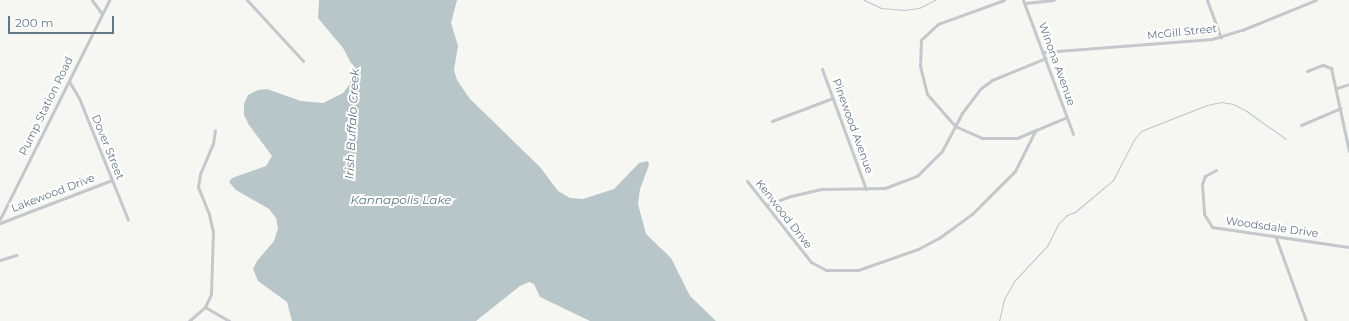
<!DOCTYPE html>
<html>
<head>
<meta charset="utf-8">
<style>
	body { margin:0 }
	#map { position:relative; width:1349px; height:321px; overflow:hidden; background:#f6f7f3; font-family:Montserrat,sans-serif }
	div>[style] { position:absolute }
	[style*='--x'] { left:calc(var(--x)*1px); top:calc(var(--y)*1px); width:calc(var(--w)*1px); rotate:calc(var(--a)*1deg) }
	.water>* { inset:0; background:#b9c6c9 }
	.stream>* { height:1px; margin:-0.5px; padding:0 0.5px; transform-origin:0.5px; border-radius:0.5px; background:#b9c6c9 }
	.minor>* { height:3px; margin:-1.5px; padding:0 1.5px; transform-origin:1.5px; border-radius:1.5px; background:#c4c8cb }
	span { translate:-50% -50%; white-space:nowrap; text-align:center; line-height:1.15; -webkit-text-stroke:4px #fff; paint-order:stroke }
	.street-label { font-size:11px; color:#657685 }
	.water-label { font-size:12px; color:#607881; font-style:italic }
	.scale { position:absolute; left:8px; top:16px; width:106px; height:18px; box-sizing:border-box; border:2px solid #657685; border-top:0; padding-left:5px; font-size:12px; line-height:14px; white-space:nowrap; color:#657685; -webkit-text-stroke:3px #fff; paint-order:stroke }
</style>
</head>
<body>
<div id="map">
	<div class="water">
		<div style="clip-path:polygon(319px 0,457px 0,451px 23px,458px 46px,454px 70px,457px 80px,470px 99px,540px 167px,558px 191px,570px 198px,583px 199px,614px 189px,639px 163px,648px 161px,649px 165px,640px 189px,638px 204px,646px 234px,671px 258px,690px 296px,716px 321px,590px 321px,540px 297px,534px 284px,529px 282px,520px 286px,476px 321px,292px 321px,287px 302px,258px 281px,253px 269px,257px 261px,274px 241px,278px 228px,276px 218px,269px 209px,236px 190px,229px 182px,232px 178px,266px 166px,272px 156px,249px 125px,244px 115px,244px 104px,248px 95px,258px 90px,267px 89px,301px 101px,323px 103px,343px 93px,350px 84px,352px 71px,350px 61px,343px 48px,318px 18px)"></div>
	</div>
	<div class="stream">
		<div style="--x:864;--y:0;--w:19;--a:25"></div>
		<div style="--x:881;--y:8;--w:23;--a:5"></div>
		<div style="--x:904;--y:10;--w:15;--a:-8"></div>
		<div style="--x:919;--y:8;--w:18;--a:-27"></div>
		<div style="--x:999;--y:321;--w:23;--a:-77"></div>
		<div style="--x:1004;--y:299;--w:22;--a:-60"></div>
		<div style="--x:1015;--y:280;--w:47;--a:-46.7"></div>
		<div style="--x:1047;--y:246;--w:25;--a:-63"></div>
		<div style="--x:1058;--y:224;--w:13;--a:-45"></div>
		<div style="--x:1067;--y:215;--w:9;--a:-21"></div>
		<div style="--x:1075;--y:212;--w:50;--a:-40.1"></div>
		<div style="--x:1113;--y:180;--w:47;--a:-62.4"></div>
		<div style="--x:1135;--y:138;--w:9;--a:-49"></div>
		<div style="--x:1141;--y:131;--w:71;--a:-21.5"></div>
		<div style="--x:1207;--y:105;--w:14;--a:-12"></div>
		<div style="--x:1221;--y:102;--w:12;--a:9"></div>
		<div style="--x:1233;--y:104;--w:13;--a:27"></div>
		<div style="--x:1245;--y:110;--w:50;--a:35.3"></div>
	</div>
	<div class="minor">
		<div style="--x:92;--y:0;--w:17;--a:54"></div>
		<div style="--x:247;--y:0;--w:83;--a:47.4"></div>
		<div style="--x:1004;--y:0;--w:70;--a:160"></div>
		<div style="--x:938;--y:24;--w:23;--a:137"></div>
		<div style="--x:921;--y:40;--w:26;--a:92"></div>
		<div style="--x:920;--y:66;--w:29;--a:76"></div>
		<div style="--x:927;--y:94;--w:43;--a:48.8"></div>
		<div style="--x:955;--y:126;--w:30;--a:24"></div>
		<div style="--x:982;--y:138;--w:35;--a:0"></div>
		<div style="--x:1017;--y:138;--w:54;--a:-22.8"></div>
		<div style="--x:1023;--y:0;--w:143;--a:69.5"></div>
		<div style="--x:1207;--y:0;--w:40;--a:69.8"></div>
		<div style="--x:1025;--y:3;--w:29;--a:-6"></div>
		<div style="--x:1044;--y:52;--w:169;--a:-4.4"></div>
		<div style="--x:1212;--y:39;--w:31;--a:-17"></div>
		<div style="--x:1242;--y:30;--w:80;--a:-22.1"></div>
		<div style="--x:822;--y:69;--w:128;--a:69.9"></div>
		<div style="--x:1307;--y:71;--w:17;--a:-21"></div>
		<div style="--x:1323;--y:65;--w:9;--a:21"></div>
		<div style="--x:1331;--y:68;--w:85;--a:77.8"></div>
		<div style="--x:69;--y:81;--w:20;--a:60"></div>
		<div style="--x:79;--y:98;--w:131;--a:68.1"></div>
		<div style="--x:1337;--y:88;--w:13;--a:-18"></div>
		<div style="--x:772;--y:121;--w:65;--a:-20.7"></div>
		<div style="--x:1301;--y:125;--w:43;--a:-23"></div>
		<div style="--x:1216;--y:170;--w:13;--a:151"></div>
		<div style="--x:1205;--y:176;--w:9;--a:111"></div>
		<div style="--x:1202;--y:184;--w:30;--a:86"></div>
		<div style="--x:1204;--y:214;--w:15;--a:58"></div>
		<div style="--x:1212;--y:227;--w:138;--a:8.3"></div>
		<div style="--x:747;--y:181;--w:103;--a:51.7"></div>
		<div style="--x:811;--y:262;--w:17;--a:28"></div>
		<div style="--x:826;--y:270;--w:32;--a:0"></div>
		<div style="--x:858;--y:270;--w:64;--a:-19.3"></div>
		<div style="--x:918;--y:249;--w:24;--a:-28"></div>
		<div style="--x:939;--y:238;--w:41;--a:-36"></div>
		<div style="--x:972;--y:214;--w:61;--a:-45"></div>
		<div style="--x:1015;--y:171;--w:45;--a:-63.4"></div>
		<div style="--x:766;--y:205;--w:27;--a:-20"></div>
		<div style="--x:791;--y:196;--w:32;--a:-13"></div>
		<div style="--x:822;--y:189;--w:63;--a:-0.9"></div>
		<div style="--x:885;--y:188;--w:34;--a:-21"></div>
		<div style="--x:917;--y:176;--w:35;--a:-45"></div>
		<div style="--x:942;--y:151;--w:43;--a:-62.2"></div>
		<div style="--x:962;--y:113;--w:30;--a:-53"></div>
		<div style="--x:980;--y:89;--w:15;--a:-37"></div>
		<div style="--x:992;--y:80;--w:58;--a:-22.2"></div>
		<div style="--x:0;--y:219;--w:245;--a:-63.5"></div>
		<div style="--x:0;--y:223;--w:120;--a:-21"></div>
		<div style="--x:1276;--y:238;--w:88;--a:70.1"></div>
		<div style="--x:0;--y:260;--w:17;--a:-17"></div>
		<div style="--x:205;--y:307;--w:28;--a:30"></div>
		<div style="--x:189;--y:321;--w:21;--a:-41"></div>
		<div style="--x:205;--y:307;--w:14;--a:-65"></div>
		<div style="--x:211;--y:294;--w:62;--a:-88.2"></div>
		<div style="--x:213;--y:232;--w:18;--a:-103"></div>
		<div style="--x:209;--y:214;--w:29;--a:-112"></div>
		<div style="--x:198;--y:187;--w:13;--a:-81"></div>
		<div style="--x:200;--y:174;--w:33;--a:-67"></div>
		<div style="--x:213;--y:144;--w:14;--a:-82"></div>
	</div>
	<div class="street-label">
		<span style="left:1182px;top:32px;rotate:-6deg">McGill Street</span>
		<span style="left:1057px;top:64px;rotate:70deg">Winona Avenue</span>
		<span style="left:46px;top:106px;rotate:-64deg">Pump Station Road</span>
		<span style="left:853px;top:126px;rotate:70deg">Pinewood Avenue</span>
		<span style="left:108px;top:147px;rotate:68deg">Dover Street</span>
		<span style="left:53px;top:193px;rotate:-21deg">Lakewood Drive</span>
		<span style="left:784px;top:214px;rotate:52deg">Kenwood Drive</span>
		<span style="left:1272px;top:227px;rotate:8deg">Woodsdale Drive</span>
	</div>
	<div class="water-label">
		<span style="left:352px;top:124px;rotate:-87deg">Irish Buffalo Creek</span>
		<span style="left:401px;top:200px">Kannapolis Lake</span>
	</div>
	<div class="scale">200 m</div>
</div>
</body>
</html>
